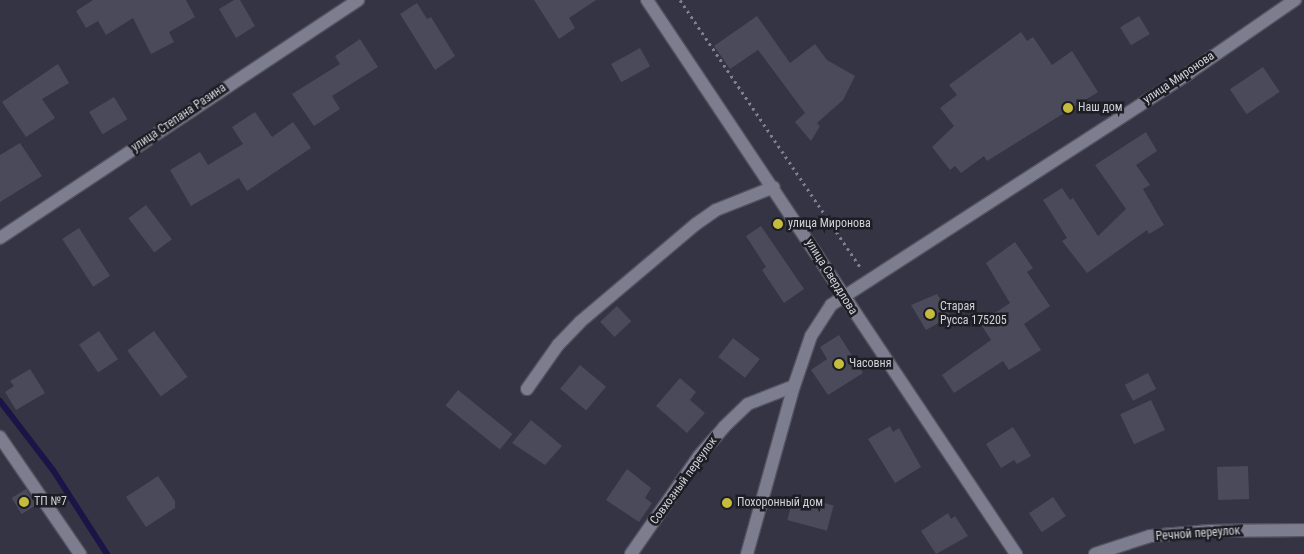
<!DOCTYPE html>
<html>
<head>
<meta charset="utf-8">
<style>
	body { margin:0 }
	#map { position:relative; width:1304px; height:554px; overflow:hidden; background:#353444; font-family:"Roboto Condensed",sans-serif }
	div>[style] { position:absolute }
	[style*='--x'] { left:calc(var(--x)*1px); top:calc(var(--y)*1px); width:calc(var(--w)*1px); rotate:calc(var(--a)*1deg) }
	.stream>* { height:6px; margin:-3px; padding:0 3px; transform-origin:3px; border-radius:3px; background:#1c1346 }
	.building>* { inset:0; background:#4a4a5b; transform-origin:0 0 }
	.path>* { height:3px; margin-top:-1.5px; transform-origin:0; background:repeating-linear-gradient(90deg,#81808d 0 2.5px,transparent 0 6.5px) }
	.roads { filter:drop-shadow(1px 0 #525260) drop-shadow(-1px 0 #525260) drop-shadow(0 1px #525260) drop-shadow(0 -1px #525260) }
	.minor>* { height:12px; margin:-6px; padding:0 6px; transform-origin:6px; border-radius:6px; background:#7d7d90 }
	.dots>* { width:14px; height:14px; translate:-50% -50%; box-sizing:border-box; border:2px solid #1d1d24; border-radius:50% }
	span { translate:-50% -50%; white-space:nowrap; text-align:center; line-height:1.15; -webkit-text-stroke:5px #1d1d24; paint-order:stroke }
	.street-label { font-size:12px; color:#d1d1db }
	.poi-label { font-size:12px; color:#d1d1db }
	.left { translate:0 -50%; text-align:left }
</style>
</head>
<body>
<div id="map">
	<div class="stream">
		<div style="--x:0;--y:401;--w:87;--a:52.5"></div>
		<div style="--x:53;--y:470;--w:100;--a:57.3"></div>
	</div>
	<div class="building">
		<div style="clip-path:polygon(93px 0,186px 0,195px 17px,169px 32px,174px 42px,151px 54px,133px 18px,106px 35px,98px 21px,86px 28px,76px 11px)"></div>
		<div style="clip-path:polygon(234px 0,240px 0,255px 26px,236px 38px,219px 9px)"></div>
		<div style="clip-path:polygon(534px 0,596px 0,569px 18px,575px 28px,559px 39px)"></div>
		<div style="clip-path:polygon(417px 3px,427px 19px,431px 17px,455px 56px,435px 70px,400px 14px)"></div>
		<div style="clip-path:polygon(757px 16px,790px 63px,815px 44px,827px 60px,855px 76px,843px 100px,817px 123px,820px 126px,811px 141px,795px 122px,805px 113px,758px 50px,730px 69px,714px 46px)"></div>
		<div style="left:1139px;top:16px;width:21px;height:22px;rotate:59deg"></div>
		<div style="clip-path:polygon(1021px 32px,1027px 41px,1033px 37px,1052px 65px,1072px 51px,1098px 92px,987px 161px,984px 156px,961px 173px,955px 166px,950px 170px,932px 147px,954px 126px,940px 108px,957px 95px,949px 85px)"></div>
		<div style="clip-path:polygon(360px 39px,378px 67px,332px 96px,340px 109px,314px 126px,292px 94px,340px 64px,335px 56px)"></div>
		<div style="left:640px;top:48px;width:21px;height:33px;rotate:61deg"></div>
		<div style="clip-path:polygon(58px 64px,69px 83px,42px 99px,55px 118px,26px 137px,2px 102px)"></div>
		<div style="left:1263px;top:67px;width:30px;height:40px;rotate:56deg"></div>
		<div style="left:114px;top:97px;width:26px;height:29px;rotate:59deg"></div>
		<div style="clip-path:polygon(255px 112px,272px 137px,293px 122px,311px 148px,247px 191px,239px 178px,191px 206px,170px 170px,200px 152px,208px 165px,243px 144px,232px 127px)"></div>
		<div style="clip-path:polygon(1146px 132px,1157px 151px,1136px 165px,1150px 185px,1143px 189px,1164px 225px,1149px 234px,1147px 230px,1087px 273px,1062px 241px,1067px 238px,1043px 200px,1062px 188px,1070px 200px,1073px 198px,1098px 236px,1126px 209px,1095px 165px)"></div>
		<div style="clip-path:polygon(20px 143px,42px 176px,0 202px,0 155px)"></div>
		<div style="left:146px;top:205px;width:43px;height:22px;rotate:53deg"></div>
		<div style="clip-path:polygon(761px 226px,804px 289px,784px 303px,762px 270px,766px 267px,746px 236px)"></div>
		<div style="left:79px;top:228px;width:57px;height:20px;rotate:57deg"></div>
		<div style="clip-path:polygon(1015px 242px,1033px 268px,1027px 272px,1050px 306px,1024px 324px,1041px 350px,1009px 370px,1003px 361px,954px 393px,942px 375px,991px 340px,980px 323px,1010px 303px,986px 263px)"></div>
		<div style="clip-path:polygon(937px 294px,951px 316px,926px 330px,911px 305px)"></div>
		<div style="left:617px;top:306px;width:21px;height:23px;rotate:47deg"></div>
		<div style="left:99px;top:331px;width:34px;height:24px;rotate:56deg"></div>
		<div style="left:154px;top:331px;width:57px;height:33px;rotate:54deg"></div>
		<div style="clip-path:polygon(839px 335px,863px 373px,828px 395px,811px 370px,827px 359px,820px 347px)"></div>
		<div style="left:733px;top:338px;width:34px;height:24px;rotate:38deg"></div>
		<div style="left:580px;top:365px;width:34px;height:31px;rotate:40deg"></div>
		<div style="clip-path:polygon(30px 369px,45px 393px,16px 410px,5px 392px,14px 386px,10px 381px)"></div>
		<div style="left:1148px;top:373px;width:18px;height:26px;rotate:63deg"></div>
		<div style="clip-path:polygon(680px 378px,696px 392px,690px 400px,705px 413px,687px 433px,656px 406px)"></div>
		<div style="left:458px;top:390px;width:70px;height:20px;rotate:39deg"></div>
		<div style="left:1151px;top:400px;width:33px;height:34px;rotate:65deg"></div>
		<div style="clip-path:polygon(531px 420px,562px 446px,545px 465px,512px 443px)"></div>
		<div style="clip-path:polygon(890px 426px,893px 432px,899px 428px,921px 467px,895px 483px,868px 439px)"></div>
		<div style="clip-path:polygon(1013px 427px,1031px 456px,1017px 464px,1014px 460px,1001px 468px,986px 444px)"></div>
		<div style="left:1248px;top:466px;width:33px;height:31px;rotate:88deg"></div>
		<div style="clip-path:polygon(627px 469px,651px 488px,645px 498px,652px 503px,639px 522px,606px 500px)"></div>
		<div style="clip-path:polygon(158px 476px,175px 501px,175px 508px,146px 527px,126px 497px)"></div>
		<div style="left:26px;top:489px;width:19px;height:17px;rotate:58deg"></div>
		<div style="left:794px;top:495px;width:41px;height:26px;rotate:15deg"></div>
		<div style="left:1053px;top:497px;width:23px;height:29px;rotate:56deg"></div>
		<div style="clip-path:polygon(948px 513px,951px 519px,955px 516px,968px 536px,936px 554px,921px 531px)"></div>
	</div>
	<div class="path">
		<div style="--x:680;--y:0;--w:322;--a:56"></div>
	</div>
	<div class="roads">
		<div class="minor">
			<div style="--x:647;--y:0;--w:666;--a:56.33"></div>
			<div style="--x:0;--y:238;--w:430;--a:-33.6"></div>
			<div style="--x:527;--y:389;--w:54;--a:-54.8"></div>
			<div style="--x:558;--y:345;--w:32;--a:-46"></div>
			<div style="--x:580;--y:322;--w:152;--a:-40.2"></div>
			<div style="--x:696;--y:224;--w:24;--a:-35"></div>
			<div style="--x:716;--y:210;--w:62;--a:-21.6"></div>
			<div style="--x:0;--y:437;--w:142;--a:55.6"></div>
			<div style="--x:631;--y:554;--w:119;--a:-55.2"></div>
			<div style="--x:699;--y:456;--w:38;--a:-49"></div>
			<div style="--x:724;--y:427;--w:33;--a:-44"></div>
			<div style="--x:748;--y:404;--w:49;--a:-21.4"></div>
			<div style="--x:747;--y:554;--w:174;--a:-74.4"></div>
			<div style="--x:794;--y:386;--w:53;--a:-71.2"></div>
			<div style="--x:811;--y:336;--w:37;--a:-57"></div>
			<div style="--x:831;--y:305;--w:427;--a:-32.9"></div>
			<div style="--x:1189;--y:73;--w:129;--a:-34.6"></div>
			<div style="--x:1095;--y:554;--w:58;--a:-18.1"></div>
			<div style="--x:1150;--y:536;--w:60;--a:-4.8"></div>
			<div style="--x:1210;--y:531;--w:94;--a:-0.6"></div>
		</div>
	</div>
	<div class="dots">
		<div style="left:1068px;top:108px;background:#c5bc3d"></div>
		<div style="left:778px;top:224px;background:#c5bc3d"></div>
		<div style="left:930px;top:314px;background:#c5bc3d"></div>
		<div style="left:839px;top:364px;background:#c5bc3d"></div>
		<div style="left:24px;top:502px;background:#c5bc3d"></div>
		<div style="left:727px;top:503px;background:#c5bc3d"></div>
	</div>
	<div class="street-label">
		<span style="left:1179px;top:78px;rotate:-34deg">улица Миронова</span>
		<span style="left:179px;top:118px;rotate:-34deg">улица Степана Разина</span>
		<span style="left:831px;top:277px;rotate:58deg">улица Свердлова</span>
		<span style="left:684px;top:481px;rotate:-54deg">Совхозный переулок</span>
		<span style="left:1198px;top:534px;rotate:-4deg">Речной переулок</span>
	</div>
	<div class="poi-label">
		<span class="left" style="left:1078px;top:108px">Наш дом</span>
		<span class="left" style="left:788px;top:224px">улица Миронова</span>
		<span class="left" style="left:940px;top:314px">Старая<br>Русса 175205</span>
		<span class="left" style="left:849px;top:364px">Часовня</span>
		<span class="left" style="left:34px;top:502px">ТП №7</span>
		<span class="left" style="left:737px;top:503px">Похоронный дом</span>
	</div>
</div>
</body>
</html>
